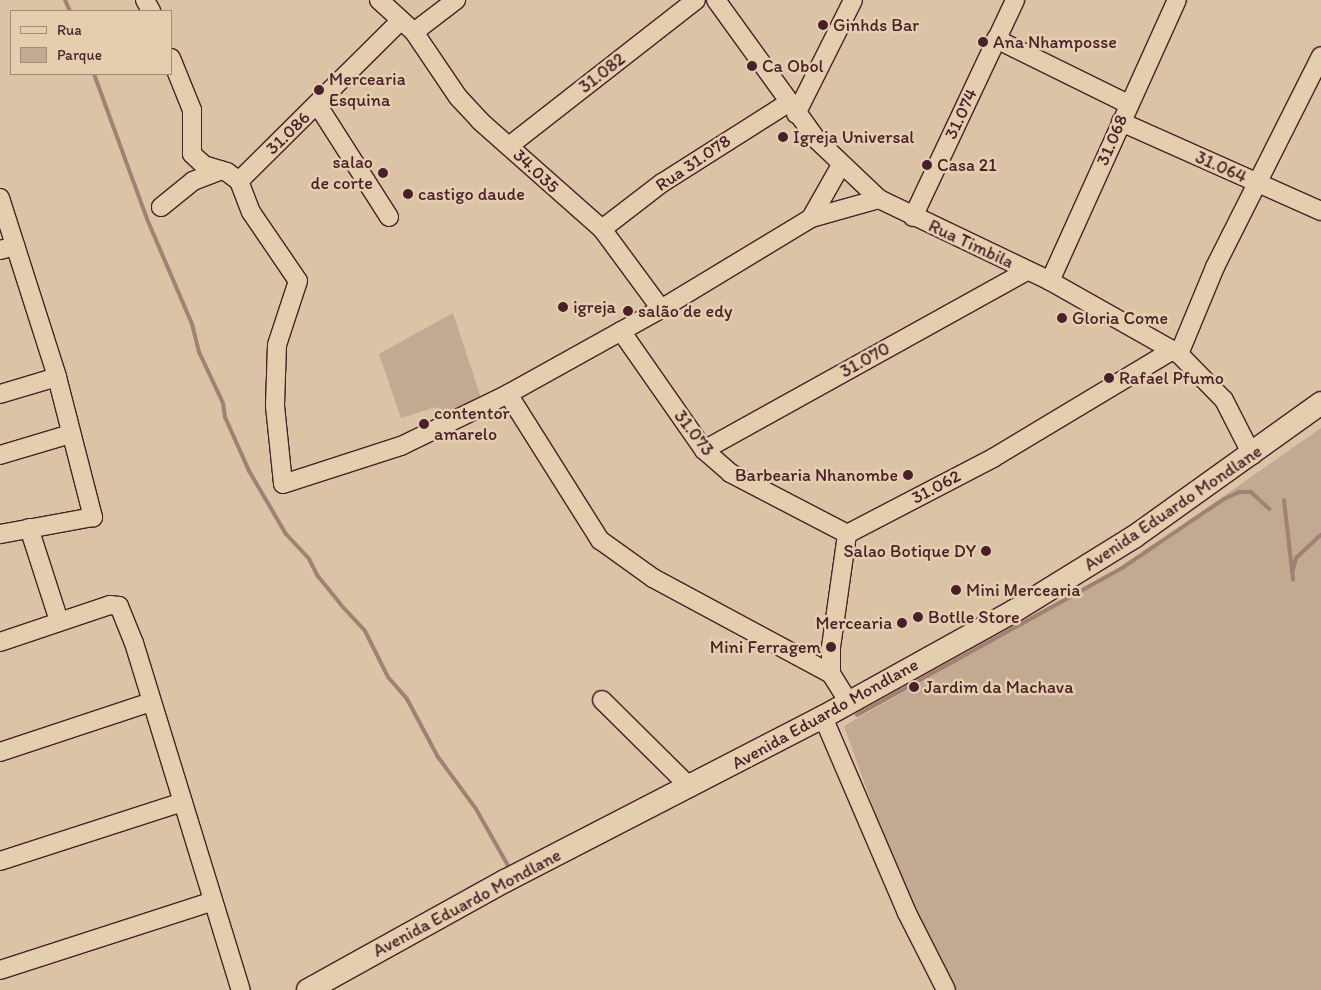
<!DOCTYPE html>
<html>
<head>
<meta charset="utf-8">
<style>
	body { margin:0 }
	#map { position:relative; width:1321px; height:990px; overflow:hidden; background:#dac4a5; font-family:Itim,sans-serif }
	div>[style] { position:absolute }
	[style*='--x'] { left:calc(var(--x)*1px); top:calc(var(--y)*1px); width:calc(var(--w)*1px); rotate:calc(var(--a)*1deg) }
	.green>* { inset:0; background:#c2a991 }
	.stream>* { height:4px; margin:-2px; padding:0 2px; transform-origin:2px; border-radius:2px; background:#a08275 }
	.roads { filter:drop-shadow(1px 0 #4a1f2b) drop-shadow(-1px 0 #4a1f2b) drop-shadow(0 1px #4a1f2b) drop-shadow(0 -1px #4a1f2b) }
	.minor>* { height:18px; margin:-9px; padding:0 9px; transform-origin:9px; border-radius:9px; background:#e3cfad }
	.major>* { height:22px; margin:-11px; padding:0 11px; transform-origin:11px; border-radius:11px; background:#e3cfad }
	.dots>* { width:14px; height:14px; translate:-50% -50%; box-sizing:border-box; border:2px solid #e3cfad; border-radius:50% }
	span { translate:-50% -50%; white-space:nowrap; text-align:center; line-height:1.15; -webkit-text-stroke:5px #e3cfad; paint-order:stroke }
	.poi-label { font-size:18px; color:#4a1f2b }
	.left { translate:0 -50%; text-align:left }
	.right { translate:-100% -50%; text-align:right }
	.street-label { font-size:18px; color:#4a1f2b }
	.legend { position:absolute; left:10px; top:10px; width:162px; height:65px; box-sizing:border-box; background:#e3cfad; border:1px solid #a68979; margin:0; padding:6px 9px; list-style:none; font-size:15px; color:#4a1f2b }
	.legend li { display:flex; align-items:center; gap:10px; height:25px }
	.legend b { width:25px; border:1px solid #a68979 }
</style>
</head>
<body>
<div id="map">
	<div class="green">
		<div style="clip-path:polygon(453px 313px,482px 401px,447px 418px,436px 407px,401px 418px,379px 354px)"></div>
		<div style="clip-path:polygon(1321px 428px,1321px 990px,955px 990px,892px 860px,844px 726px,1120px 569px)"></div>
	</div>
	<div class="stream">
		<div style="--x:65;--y:0;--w:12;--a:66"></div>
		<div style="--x:94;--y:74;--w:154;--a:69.9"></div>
		<div style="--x:147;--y:219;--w:114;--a:66.8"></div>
		<div style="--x:192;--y:324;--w:29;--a:76"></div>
		<div style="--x:199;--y:352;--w:56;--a:64.8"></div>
		<div style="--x:223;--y:403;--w:14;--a:82"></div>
		<div style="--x:225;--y:417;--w:59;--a:66"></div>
		<div style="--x:249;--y:471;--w:73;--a:59.6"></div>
		<div style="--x:286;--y:534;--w:34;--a:47"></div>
		<div style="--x:309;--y:559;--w:18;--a:63"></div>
		<div style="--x:317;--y:575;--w:38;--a:51"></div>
		<div style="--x:341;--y:605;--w:35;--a:47"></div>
		<div style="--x:365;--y:631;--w:51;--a:63.4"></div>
		<div style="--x:388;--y:677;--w:29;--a:49"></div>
		<div style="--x:407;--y:699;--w:66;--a:61.9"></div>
		<div style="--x:438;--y:757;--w:64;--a:53.8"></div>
		<div style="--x:476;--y:809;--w:69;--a:60.5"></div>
		<div style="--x:1284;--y:500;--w:80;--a:83.5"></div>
		<div style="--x:1293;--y:570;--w:12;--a:-76"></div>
		<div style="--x:1296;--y:558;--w:34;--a:-43"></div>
		<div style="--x:857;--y:715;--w:303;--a:-29"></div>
		<div style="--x:1122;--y:568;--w:123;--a:-34.1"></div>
		<div style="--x:1224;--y:499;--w:17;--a:-25"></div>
		<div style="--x:1239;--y:492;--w:12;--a:0"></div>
		<div style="--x:1251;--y:492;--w:25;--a:43"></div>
	</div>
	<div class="roads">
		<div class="minor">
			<div style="--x:145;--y:0;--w:13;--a:61"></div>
			<div style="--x:379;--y:0;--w:47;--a:42.4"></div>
			<div style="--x:414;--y:32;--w:78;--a:55.9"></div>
			<div style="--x:458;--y:97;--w:33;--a:47"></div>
			<div style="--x:480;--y:121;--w:163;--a:41.5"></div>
			<div style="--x:602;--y:229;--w:99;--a:53.6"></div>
			<div style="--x:716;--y:0;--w:173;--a:54.2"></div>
			<div style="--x:817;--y:140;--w:86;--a:43.6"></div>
			<div style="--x:879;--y:199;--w:190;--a:25.6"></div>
			<div style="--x:1050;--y:281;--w:148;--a:29.5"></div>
			<div style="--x:1179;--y:354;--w:64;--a:45.6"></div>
			<div style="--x:1224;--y:400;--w:62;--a:63"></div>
			<div style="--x:414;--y:32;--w:53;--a:-37.3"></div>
			<div style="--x:996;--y:39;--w:147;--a:26.2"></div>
			<div style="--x:171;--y:58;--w:56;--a:68"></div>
			<div style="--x:192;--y:110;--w:44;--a:90"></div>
			<div style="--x:192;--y:154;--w:16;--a:43"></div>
			<div style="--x:204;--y:165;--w:24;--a:17"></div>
			<div style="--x:227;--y:172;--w:15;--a:37"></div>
			<div style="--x:239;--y:181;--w:33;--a:69"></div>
			<div style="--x:251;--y:212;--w:83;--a:55.7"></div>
			<div style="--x:298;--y:281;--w:67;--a:108.2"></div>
			<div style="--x:277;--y:345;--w:61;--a:91.9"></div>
			<div style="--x:275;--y:406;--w:78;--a:84.1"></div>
			<div style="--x:283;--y:484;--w:124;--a:-17.9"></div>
			<div style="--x:401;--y:446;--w:119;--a:-25.9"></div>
			<div style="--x:508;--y:394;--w:175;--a:-29.1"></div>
			<div style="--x:661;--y:309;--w:175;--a:-31.2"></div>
			<div style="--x:811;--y:218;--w:71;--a:-15.6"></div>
			<div style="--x:317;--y:104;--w:134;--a:57.5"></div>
			<div style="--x:796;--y:114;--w:127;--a:-63.4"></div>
			<div style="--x:1121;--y:122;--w:219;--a:24"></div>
			<div style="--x:509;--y:146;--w:237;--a:-38"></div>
			<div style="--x:239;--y:181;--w:228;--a:-44.8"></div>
			<div style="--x:0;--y:198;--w:188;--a:72.3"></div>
			<div style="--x:57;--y:377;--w:145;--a:75.6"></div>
			<div style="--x:93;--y:517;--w:95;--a:169.6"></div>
			<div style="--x:161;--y:207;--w:41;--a:-39.1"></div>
			<div style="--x:193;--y:181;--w:30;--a:-21"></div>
			<div style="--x:913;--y:217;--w:240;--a:-64.8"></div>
			<div style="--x:811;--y:218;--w:61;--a:-60.5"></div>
			<div style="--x:602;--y:229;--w:76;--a:-37.5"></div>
			<div style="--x:662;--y:183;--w:149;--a:-32.4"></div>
			<div style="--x:0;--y:250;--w:16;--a:-15"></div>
			<div style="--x:1050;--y:281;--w:308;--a:-65.7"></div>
			<div style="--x:621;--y:331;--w:145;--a:55.1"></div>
			<div style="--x:704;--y:450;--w:35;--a:41"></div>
			<div style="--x:730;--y:473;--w:132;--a:27.5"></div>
			<div style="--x:1179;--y:354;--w:94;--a:-67.5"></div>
			<div style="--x:1215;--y:267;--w:236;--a:-63.3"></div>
			<div style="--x:0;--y:394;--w:59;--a:-16.6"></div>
			<div style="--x:508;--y:394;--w:173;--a:57.8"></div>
			<div style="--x:600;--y:540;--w:65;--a:35.6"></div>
			<div style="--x:653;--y:578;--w:202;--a:28.3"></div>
			<div style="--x:704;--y:450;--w:369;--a:-29"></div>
			<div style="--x:0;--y:455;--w:73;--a:-16.7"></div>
			<div style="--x:29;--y:528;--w:98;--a:72.1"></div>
			<div style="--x:0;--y:642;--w:116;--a:-18.6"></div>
			<div style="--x:110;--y:605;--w:9;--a:6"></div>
			<div style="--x:119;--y:606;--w:40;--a:68"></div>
			<div style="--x:134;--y:643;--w:363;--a:72.9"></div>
			<div style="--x:602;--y:700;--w:124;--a:44.7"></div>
			<div style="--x:848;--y:701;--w:32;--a:-122"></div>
			<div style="--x:831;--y:674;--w:27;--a:-90"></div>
			<div style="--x:831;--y:647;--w:114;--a:-81.9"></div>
			<div style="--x:847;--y:534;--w:165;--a:-27.5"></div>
			<div style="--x:993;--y:458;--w:210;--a:-31"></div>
			<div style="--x:823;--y:717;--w:213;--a:66.8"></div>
			<div style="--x:907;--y:913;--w:86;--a:63.1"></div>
			<div style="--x:0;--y:752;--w:159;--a:-18.3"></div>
			<div style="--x:0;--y:861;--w:192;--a:-17.9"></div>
			<div style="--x:0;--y:970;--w:224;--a:-17.9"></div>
		</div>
		<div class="major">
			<div style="--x:308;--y:990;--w:225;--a:-29"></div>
			<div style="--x:505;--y:881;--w:358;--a:-27.3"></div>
			<div style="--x:823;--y:717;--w:218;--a:-29"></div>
			<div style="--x:1014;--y:611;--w:141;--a:-31.7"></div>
			<div style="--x:1134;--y:537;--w:230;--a:-35.6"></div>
		</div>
	</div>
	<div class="dots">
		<div style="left:823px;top:25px;background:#4a1f2b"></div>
		<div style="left:983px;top:42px;background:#4a1f2b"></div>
		<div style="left:752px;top:66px;background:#4a1f2b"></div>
		<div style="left:319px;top:90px;background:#4a1f2b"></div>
		<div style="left:783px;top:137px;background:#4a1f2b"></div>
		<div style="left:927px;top:165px;background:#4a1f2b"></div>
		<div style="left:383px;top:173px;background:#4a1f2b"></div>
		<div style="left:408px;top:194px;background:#4a1f2b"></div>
		<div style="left:563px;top:307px;background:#4a1f2b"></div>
		<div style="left:628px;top:311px;background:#4a1f2b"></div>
		<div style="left:1062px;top:318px;background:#4a1f2b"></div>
		<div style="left:1109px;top:378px;background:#4a1f2b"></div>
		<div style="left:424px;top:424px;background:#4a1f2b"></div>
		<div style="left:908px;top:475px;background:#4a1f2b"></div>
		<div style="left:986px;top:551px;background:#4a1f2b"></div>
		<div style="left:956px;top:590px;background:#4a1f2b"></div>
		<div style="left:918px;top:617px;background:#4a1f2b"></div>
		<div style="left:902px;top:623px;background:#4a1f2b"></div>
		<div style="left:831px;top:647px;background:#4a1f2b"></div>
		<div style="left:914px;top:687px;background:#4a1f2b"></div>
	</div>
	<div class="poi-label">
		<span class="left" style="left:833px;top:25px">Ginhds Bar</span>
		<span class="left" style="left:993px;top:42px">Ana Nhamposse</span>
		<span class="left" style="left:762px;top:66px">Ca Obol</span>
		<span class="left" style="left:329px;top:90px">Mercearia<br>Esquina</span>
		<span class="left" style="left:793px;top:137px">Igreja Universal</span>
		<span class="right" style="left:373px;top:173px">salao<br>de corte</span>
		<span class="left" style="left:937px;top:165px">Casa 21</span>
		<span class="left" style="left:418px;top:194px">castigo daude</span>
		<span class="left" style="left:573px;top:307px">igreja</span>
		<span class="left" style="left:638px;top:311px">salão de edy</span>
		<span class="left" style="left:1072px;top:318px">Gloria Come</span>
		<span class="left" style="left:1119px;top:378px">Rafael Pfumo</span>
		<span class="left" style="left:434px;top:424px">contentor<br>amarelo</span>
		<span class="right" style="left:898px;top:475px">Barbearia Nhanombe</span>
		<span class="right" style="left:976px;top:551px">Salao Botique DY</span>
		<span class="left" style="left:966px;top:590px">Mini Mercearia</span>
		<span class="left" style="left:928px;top:617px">Botlle Store</span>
		<span class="right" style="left:892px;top:623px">Mercearia</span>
		<span class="right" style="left:821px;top:647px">Mini Ferragem</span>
		<span class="left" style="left:924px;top:687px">Jardim da Machava</span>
	</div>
	<div class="street-label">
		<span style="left:602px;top:73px;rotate:-38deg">31.082</span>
		<span style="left:961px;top:114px;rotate:-65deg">31.074</span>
		<span style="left:288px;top:133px;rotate:-44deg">31.086</span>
		<span style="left:1112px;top:140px;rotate:-67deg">31.068</span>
		<span style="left:693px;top:163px;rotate:-34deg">Rua 31.078</span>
		<span style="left:1221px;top:167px;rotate:24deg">31.064</span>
		<span style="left:536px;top:171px;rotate:43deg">34.035</span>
		<span style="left:971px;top:244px;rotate:25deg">Rua Timbila</span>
		<span style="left:865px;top:360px;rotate:-29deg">31.070</span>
		<span style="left:694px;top:433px;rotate:52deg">31.073</span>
		<span style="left:936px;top:487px;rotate:-28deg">31.062</span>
		<span style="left:1173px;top:508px;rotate:-34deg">Avenida Eduardo Mondlane</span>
		<span style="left:825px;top:714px;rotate:-29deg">Avenida Eduardo Mondlane</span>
		<span style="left:467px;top:903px;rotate:-28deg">Avenida Eduardo Mondlane</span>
	</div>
	<ul class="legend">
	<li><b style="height:6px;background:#e3cfad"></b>Rua</li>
	<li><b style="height:14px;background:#c2a991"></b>Parque</li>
	</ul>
</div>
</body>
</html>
